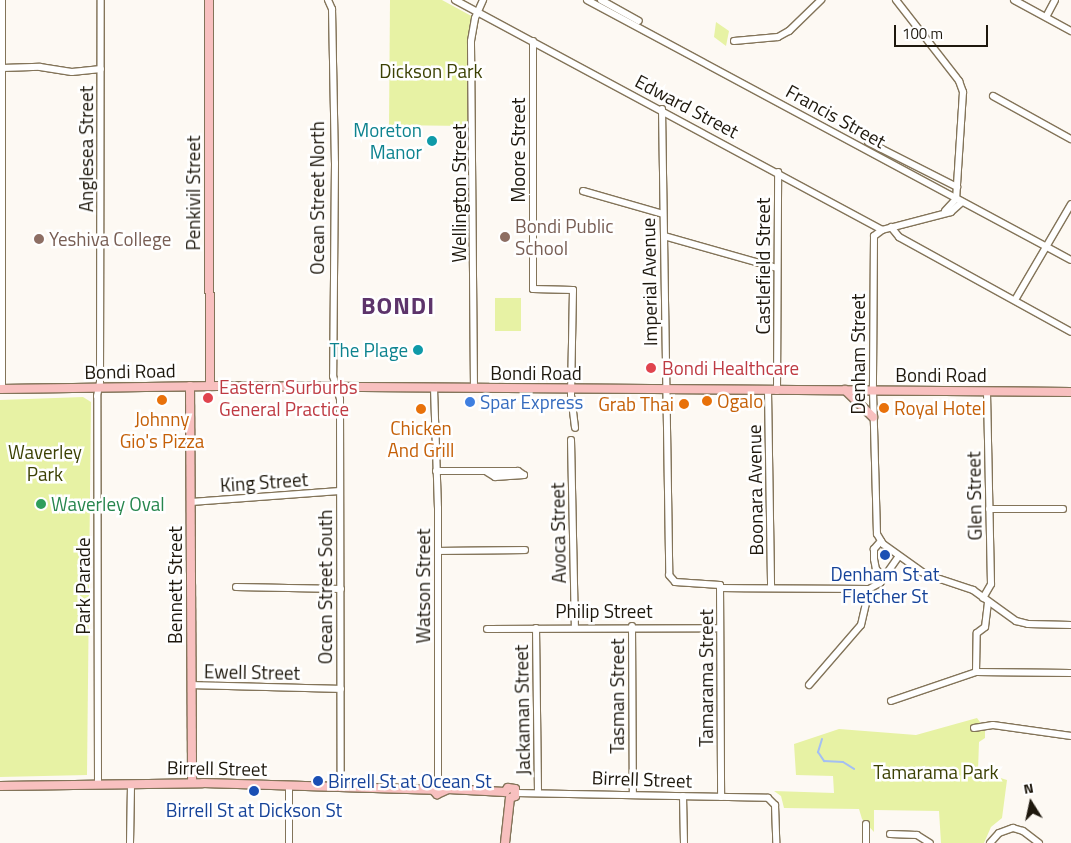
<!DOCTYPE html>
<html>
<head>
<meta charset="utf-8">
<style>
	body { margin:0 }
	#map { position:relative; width:1071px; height:843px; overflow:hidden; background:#fdf9f3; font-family:"Titillium Web",sans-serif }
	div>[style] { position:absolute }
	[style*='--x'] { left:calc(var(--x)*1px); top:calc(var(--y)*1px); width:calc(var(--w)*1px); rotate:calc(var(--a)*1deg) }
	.green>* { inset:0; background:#e7f2a4; transform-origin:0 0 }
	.stream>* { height:2px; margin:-1px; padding:0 1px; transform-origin:1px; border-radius:1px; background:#a4bff3 }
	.roads { filter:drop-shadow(1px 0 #837459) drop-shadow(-1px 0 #837459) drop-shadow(0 1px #837459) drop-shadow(0 -1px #837459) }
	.minor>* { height:6px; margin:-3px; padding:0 3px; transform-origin:3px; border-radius:3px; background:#fff }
	.major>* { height:8px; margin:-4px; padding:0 4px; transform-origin:4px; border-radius:4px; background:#f8c0bf }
	.dots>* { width:14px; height:14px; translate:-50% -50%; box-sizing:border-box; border:2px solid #fff; border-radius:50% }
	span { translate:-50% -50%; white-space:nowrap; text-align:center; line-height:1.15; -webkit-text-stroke:5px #fff; paint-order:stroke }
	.park-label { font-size:19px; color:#3c4104 }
	.street-label { font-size:19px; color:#1e180d }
	.culture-label { font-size:19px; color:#0d838f }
	.right { translate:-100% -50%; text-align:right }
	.education-label { font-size:19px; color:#785e54 }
	.left { translate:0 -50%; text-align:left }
	.health-label { font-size:19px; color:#be3a42 }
	.food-label { font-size:19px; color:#c56008 }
	.shop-label { font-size:19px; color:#366cbe }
	.leisure-label { font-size:19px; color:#27864d }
	.transit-label { font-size:19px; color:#164399 }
	.district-label { font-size:24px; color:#5d346b; font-weight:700; letter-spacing:1px }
	.north { position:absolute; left:1006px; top:778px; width:50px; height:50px; -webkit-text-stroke:4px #fff; paint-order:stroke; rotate:350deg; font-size:14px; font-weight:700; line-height:20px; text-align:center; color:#1e180d }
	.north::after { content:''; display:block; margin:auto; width:18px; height:22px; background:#1e180d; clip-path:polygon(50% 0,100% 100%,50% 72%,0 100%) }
	.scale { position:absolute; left:894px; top:25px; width:94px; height:22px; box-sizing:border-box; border:2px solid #1e180d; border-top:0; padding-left:6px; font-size:15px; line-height:18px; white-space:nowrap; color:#1e180d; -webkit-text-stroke:4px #fff; paint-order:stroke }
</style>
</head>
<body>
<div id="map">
	<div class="green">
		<div style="clip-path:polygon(390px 0,442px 0,475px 18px,474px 122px,465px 126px,389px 125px)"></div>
		<div style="clip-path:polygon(716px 22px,729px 31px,726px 46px,714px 37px)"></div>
		<div style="left:495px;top:298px;width:26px;height:33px"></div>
		<div style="clip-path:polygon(83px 397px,91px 402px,87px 775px,0 777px,0 400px)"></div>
		<div style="clip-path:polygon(977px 718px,985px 729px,985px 738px,979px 742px,978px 771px,1007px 780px,1002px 818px,991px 827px,984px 843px,941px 843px,939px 811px,874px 810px,874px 832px,862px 819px,859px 809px,784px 808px,781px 796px,774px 791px,834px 793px,833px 776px,796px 775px,794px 744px,839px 729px,916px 735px)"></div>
	</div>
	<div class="stream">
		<div style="--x:822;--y:739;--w:14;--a:107"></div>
		<div style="--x:818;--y:752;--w:11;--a:56"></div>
		<div style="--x:824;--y:761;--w:19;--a:3"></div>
		<div style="--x:843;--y:762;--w:13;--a:32"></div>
	</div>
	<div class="roads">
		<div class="minor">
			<div style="--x:328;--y:0;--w:10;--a:66"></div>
			<div style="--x:332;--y:9;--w:154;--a:88.9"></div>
			<div style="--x:335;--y:163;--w:213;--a:90.5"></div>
			<div style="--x:333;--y:376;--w:24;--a:73"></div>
			<div style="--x:340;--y:399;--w:388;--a:89.9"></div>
			<div style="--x:455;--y:0;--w:485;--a:28.3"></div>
			<div style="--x:587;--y:0;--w:549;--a:28.24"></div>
			<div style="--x:601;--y:0;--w:43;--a:28.9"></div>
			<div style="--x:896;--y:0;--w:103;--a:52.1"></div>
			<div style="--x:959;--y:81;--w:12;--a:70"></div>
			<div style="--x:963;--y:92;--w:107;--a:93.7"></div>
			<div style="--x:956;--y:199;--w:16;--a:133"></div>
			<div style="--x:1014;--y:0;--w:65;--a:28.5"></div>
			<div style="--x:1046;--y:17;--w:19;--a:-62"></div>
			<div style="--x:533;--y:41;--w:248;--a:90"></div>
			<div style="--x:533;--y:289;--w:40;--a:1.4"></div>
			<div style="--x:573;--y:290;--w:105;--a:91.1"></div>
			<div style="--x:571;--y:395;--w:33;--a:83"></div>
			<div style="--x:734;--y:41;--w:44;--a:-5.2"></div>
			<div style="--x:778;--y:37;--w:13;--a:-29"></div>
			<div style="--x:789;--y:31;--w:45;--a:-44.1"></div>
			<div style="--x:2;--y:68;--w:38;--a:-2"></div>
			<div style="--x:40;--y:67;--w:32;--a:9"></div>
			<div style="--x:72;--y:72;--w:29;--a:-6"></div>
			<div style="--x:993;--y:96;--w:89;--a:28.9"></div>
			<div style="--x:662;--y:109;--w:466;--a:89.1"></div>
			<div style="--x:669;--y:575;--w:9;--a:49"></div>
			<div style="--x:675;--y:582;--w:45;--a:3.8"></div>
			<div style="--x:720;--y:585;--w:212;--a:89.7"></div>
			<div style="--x:868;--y:142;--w:100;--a:26.8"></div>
			<div style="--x:583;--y:191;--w:83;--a:16"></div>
			<div style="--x:962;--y:202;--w:15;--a:138"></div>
			<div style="--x:951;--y:212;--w:71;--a:165.4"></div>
			<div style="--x:882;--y:230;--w:10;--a:143"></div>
			<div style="--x:874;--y:236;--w:155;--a:90.4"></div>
			<div style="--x:873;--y:391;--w:143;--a:88.4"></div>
			<div style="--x:877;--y:534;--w:12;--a:59"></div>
			<div style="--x:883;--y:544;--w:52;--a:35.5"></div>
			<div style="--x:925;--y:574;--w:51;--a:18.4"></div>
			<div style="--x:973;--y:590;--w:53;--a:35.8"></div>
			<div style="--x:1016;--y:621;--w:12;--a:14"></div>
			<div style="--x:1028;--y:624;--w:43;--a:1.3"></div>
			<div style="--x:891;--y:227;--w:13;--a:51"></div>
			<div style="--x:899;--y:237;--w:196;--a:28.9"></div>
			<div style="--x:664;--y:236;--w:117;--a:15.8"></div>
			<div style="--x:1015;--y:300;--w:111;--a:-59.7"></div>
			<div style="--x:434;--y:388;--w:120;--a:88.1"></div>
			<div style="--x:438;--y:508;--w:277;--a:90"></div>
			<div style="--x:474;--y:388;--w:347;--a:-90.5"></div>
			<div style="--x:471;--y:41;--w:23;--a:-80"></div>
			<div style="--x:475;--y:18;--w:20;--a:-66"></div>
			<div style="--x:2;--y:389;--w:389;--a:-90"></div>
			<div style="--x:768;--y:391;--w:197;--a:89.1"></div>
			<div style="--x:777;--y:391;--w:219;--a:-89.7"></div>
			<div style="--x:571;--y:440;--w:186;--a:88.8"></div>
			<div style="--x:436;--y:471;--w:82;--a:0"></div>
			<div style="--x:518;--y:471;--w:7;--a:34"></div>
			<div style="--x:524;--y:475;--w:29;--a:176"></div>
			<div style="--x:495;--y:477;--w:9;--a:-148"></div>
			<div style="--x:191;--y:502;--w:149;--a:-4.2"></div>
			<div style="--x:989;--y:509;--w:74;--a:0"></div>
			<div style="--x:881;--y:541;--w:11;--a:131"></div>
			<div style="--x:874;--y:549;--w:10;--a:90"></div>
			<div style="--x:874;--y:559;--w:10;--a:79"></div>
			<div style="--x:876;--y:569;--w:11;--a:45"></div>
			<div style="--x:438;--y:551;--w:87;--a:-0.7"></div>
			<div style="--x:236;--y:587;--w:105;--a:1.1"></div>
			<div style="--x:720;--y:588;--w:149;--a:0.4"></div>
			<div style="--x:869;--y:589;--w:13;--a:-29"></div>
			<div style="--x:880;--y:583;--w:33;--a:-55"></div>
			<div style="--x:983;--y:598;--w:16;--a:-60"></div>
			<div style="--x:991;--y:584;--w:192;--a:-91.2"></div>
			<div style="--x:632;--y:626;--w:169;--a:89.7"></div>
			<div style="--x:536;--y:628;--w:164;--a:89.3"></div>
			<div style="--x:487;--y:629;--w:233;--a:-0.2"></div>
			<div style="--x:976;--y:672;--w:39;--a:-89"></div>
			<div style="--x:977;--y:633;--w:10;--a:-37"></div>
			<div style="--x:985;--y:627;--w:25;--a:-83"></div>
			<div style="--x:192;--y:685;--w:149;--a:1.5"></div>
			<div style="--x:809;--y:685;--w:79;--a:-49.1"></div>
			<div style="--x:861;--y:625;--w:37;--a:-77"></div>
			<div style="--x:891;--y:701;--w:90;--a:-18.8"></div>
			<div style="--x:976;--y:672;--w:95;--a:0.6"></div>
			<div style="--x:974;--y:728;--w:19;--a:-9"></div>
			<div style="--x:993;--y:725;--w:79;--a:8"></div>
			<div style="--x:98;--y:784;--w:388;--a:-90.1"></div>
			<div style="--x:97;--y:396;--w:14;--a:-78"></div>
			<div style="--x:100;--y:382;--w:382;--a:-89.9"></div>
			<div style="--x:289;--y:786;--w:57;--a:90"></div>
			<div style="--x:516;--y:793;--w:252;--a:1.1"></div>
			<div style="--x:768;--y:798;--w:10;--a:45"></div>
			<div style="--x:775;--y:805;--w:38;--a:88"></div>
			<div style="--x:683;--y:796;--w:47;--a:88.8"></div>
			<div style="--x:890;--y:834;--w:27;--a:2"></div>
			<div style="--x:917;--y:835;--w:15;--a:32"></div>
			<div style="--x:130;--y:843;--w:59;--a:-89"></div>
			<div style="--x:866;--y:843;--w:19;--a:-90"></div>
			<div style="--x:990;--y:843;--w:13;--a:-48"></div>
			<div style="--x:999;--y:833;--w:15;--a:-20"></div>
			<div style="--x:1013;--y:828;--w:10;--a:17"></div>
			<div style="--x:1023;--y:831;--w:20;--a:37"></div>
		</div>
		<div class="major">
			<div style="--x:209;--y:0;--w:386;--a:89.9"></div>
			<div style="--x:190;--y:386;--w:397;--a:89.7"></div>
			<div style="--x:0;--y:389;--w:218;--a:-0.8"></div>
			<div style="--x:218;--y:386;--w:853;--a:0.4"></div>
			<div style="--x:845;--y:390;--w:39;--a:44"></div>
			<div style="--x:0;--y:786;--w:203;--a:-0.8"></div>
			<div style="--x:203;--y:783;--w:230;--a:1.7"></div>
			<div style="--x:433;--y:790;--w:6;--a:45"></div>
			<div style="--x:437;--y:794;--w:12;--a:-24"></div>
			<div style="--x:448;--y:789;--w:57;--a:3"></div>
			<div style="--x:505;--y:792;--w:5;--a:-53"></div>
			<div style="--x:508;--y:788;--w:7;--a:8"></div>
			<div style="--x:515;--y:789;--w:7;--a:90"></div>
			<div style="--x:515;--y:796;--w:5;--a:158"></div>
			<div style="--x:505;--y:843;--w:45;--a:-83.7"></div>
		</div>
	</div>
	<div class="dots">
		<div style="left:432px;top:141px;background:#0f9aa8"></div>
		<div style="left:505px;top:237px;background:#8d6e63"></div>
		<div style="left:39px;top:239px;background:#8d6e63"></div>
		<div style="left:418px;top:350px;background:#0f9aa8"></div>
		<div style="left:651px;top:368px;background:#e0444e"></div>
		<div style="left:208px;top:398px;background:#e0444e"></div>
		<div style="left:162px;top:400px;background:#e8710a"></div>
		<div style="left:707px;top:401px;background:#e8710a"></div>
		<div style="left:470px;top:402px;background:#3f7fe0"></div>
		<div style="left:684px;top:404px;background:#e8710a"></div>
		<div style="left:884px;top:408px;background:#e8710a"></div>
		<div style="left:421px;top:409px;background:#e8710a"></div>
		<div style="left:41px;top:504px;background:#2e9e5b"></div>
		<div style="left:885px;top:555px;background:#1a4fb4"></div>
		<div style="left:318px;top:781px;background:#1a4fb4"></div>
		<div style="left:254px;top:791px;background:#1a4fb4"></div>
	</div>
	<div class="park-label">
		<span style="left:431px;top:71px">Dickson Park</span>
		<span style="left:45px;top:463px">Waverley<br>Park</span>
		<span style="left:936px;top:772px">Tamarama Park</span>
	</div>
	<div class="street-label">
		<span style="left:687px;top:106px;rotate:28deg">Edward Street</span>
		<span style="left:836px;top:116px;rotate:29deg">Francis Street</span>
		<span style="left:86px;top:149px;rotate:-90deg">Anglesea Street</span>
		<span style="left:518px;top:150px;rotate:-90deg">Moore Street</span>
		<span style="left:193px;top:193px;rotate:-90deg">Penkivil Street</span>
		<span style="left:459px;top:193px;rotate:-90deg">Wellington Street</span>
		<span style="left:317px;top:198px;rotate:-90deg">Ocean Street North</span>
		<span style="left:763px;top:266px;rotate:-90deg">Castlefield Street</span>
		<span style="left:649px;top:282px;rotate:-91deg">Imperial Avenue</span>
		<span style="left:858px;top:354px;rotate:-90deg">Denham Street</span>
		<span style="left:130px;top:371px;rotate:-1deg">Bondi Road</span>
		<span style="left:536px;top:373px">Bondi Road</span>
		<span style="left:941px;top:375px">Bondi Road</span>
		<span style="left:264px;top:482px;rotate:-4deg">King Street</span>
		<span style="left:755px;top:490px;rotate:-91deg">Boonara Avenue</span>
		<span style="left:974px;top:496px;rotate:-91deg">Glen Street</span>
		<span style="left:558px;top:533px;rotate:-91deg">Avoca Street</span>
		<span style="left:175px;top:585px;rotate:-90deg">Bennett Street</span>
		<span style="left:83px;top:586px;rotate:-90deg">Park Parade</span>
		<span style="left:423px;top:586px;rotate:-90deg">Watson Street</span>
		<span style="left:325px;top:587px;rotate:-90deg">Ocean Street South</span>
		<span style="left:604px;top:611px">Philip Street</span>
		<span style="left:252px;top:672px;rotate:1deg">Ewell Street</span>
		<span style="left:706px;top:678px;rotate:-90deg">Tamarama Street</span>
		<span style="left:617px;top:696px;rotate:-90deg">Tasman Street</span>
		<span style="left:522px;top:710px;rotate:-91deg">Jackaman Street</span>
		<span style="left:217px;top:768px;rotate:1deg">Birrell Street</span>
		<span style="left:642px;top:779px;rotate:2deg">Birrell Street</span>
	</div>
	<div class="culture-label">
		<span class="right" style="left:422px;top:141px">Moreton<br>Manor</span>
		<span class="right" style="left:408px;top:350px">The Plage</span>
	</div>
	<div class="education-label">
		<span class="left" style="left:515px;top:237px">Bondi Public<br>School</span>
		<span class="left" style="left:49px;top:239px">Yeshiva College</span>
	</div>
	<div class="health-label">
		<span class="left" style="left:662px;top:368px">Bondi Healthcare</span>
		<span class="left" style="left:219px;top:398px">Eastern Surburbs<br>General Practice</span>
	</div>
	<div class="food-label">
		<span class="left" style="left:717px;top:401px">Ogalo</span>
		<span class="right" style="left:674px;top:404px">Grab Thai</span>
		<span class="left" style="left:894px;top:408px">Royal Hotel</span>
		<span style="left:162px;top:430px">Johnny<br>Gio's Pizza</span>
		<span style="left:421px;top:439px">Chicken<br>And Grill</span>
	</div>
	<div class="shop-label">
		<span class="left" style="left:480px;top:402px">Spar Express</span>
	</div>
	<div class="leisure-label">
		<span class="left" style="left:51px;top:504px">Waverley Oval</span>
	</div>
	<div class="transit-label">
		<span style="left:885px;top:585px">Denham St at<br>Fletcher St</span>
		<span class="left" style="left:328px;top:781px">Birrell St at Ocean St</span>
		<span style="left:254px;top:810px">Birrell St at Dickson St</span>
	</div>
	<div class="district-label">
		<span style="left:398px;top:306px">BONDI</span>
	</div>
	<div class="north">N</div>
	<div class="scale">100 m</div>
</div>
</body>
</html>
